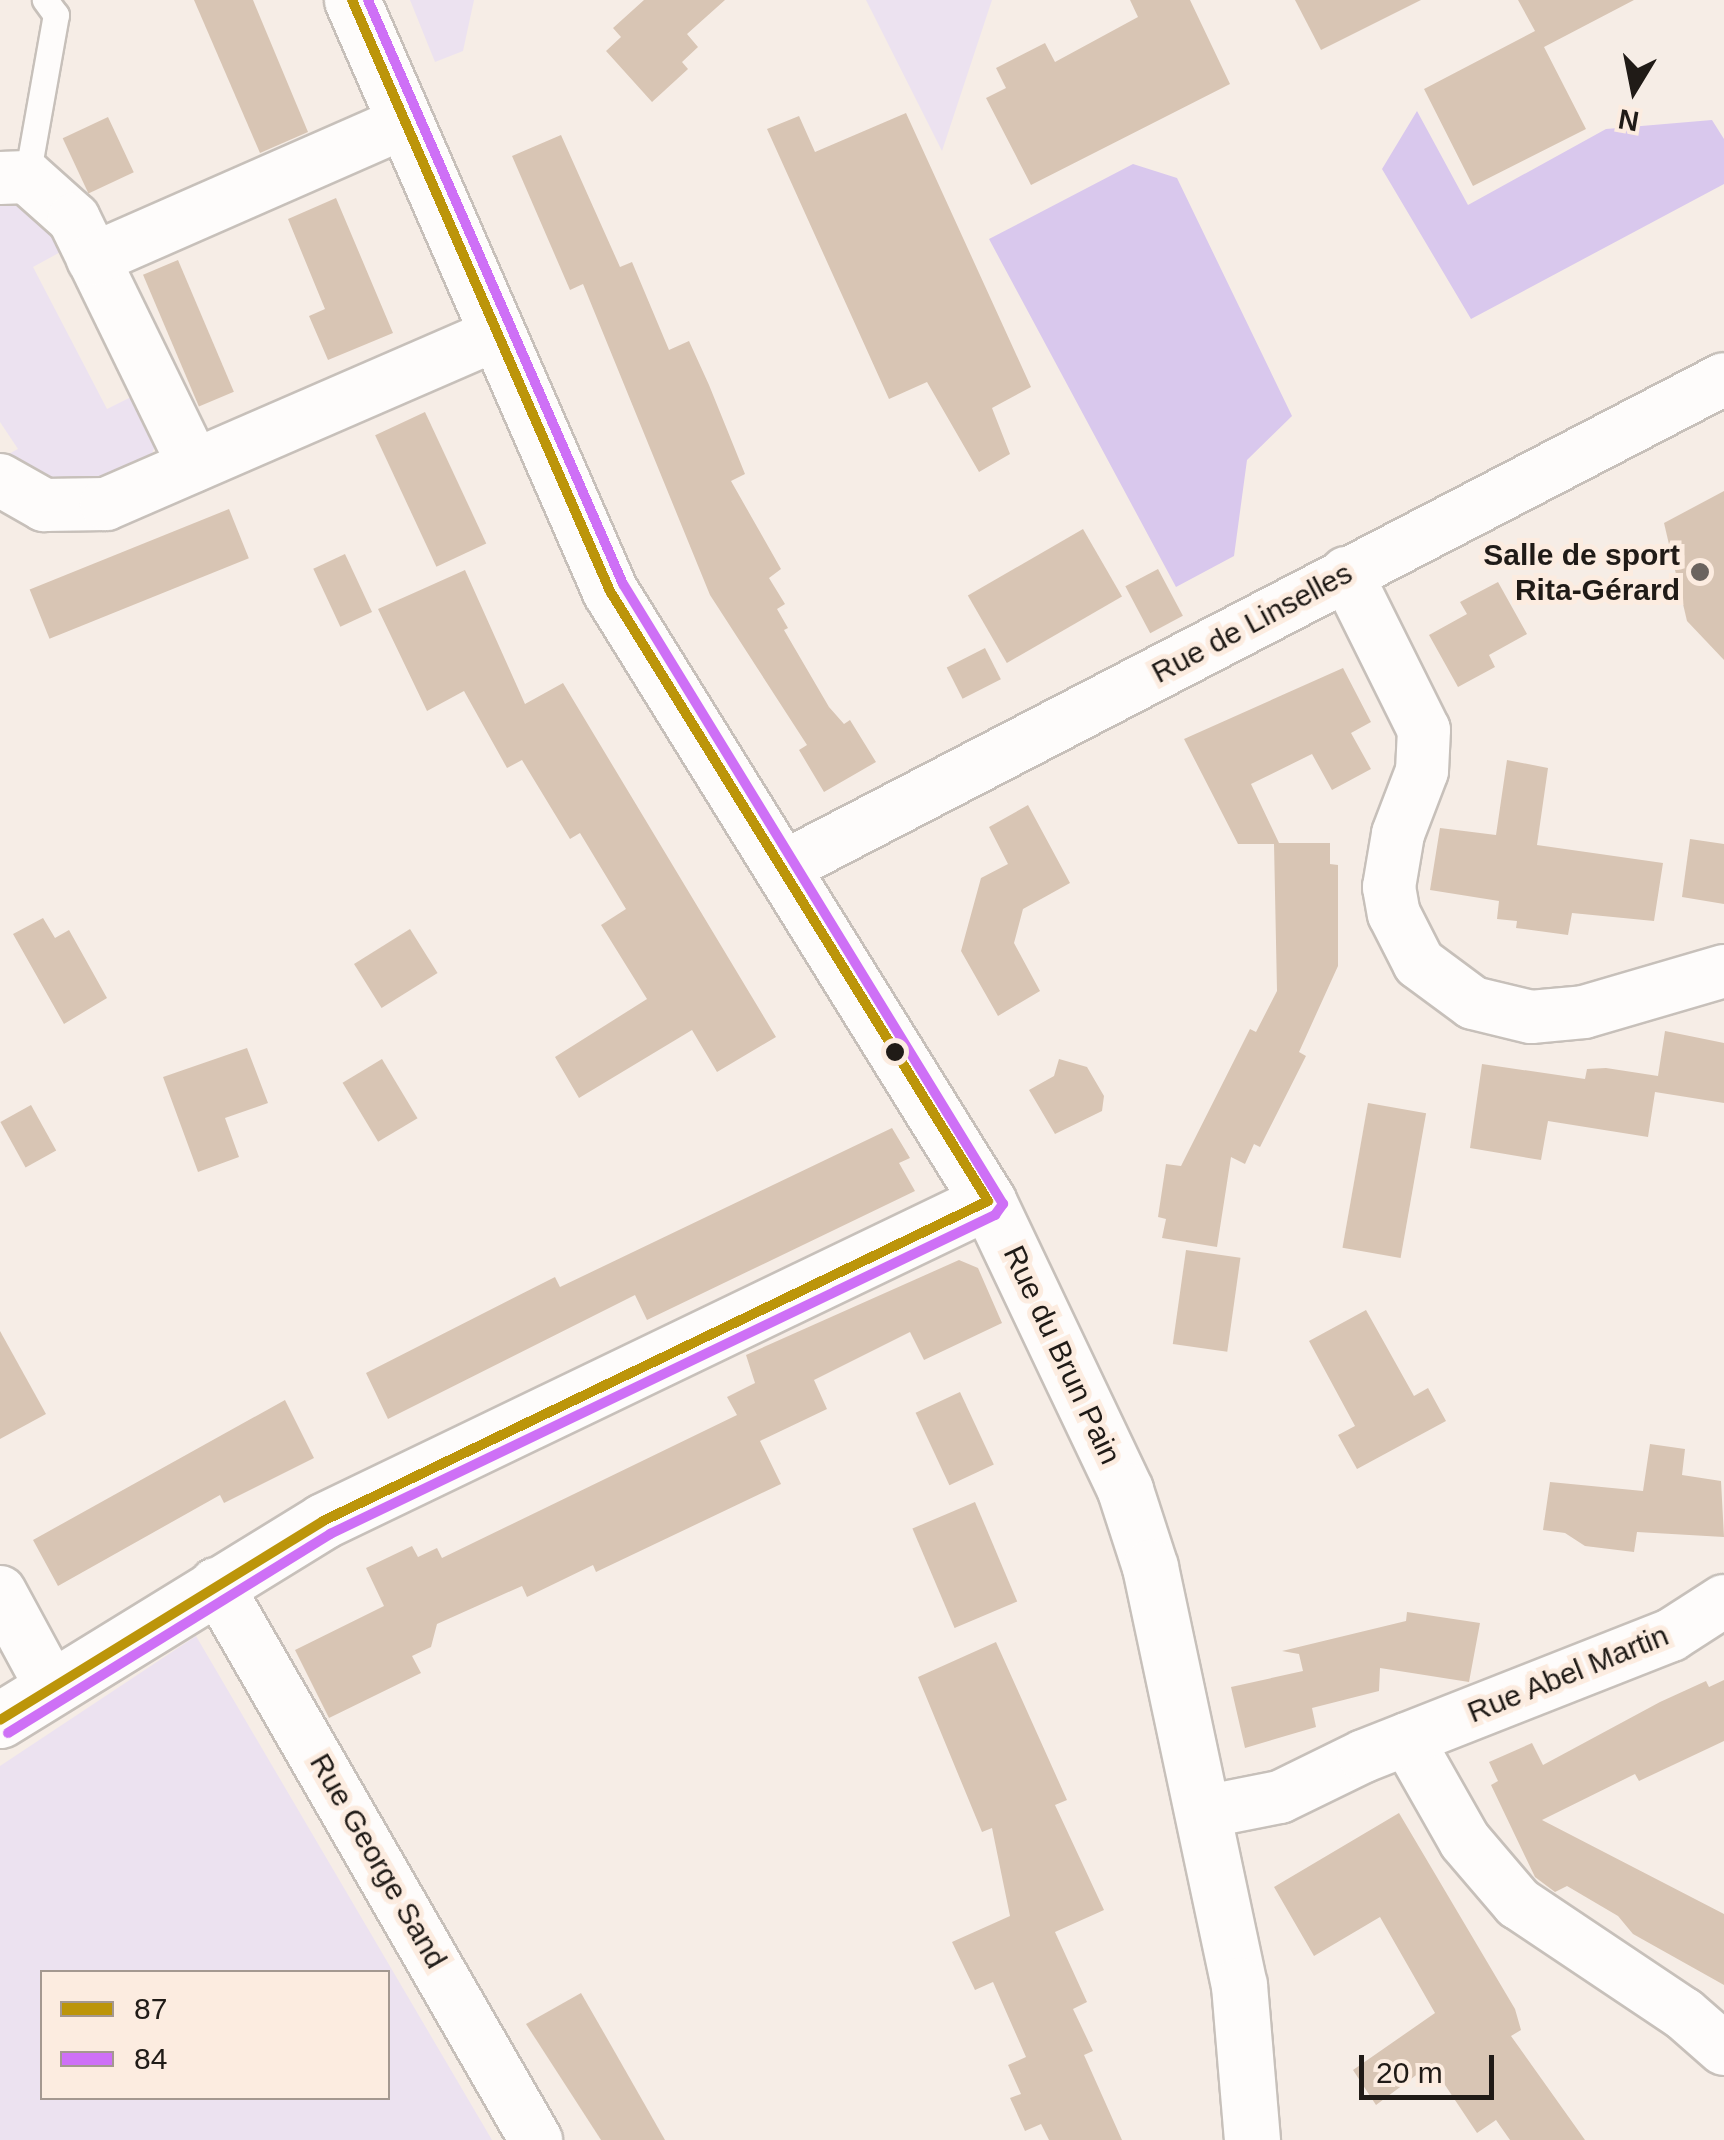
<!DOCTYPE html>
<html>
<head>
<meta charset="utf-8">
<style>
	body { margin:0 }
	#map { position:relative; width:1724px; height:2140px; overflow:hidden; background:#f6ede6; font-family:Arial,sans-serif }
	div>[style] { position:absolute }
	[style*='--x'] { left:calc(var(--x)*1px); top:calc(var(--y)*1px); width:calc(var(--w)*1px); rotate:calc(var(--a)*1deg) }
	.green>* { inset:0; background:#ece2f0 }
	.forest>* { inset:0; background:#d9c8ed }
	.building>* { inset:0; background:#d8c5b4; transform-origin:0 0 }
	.roads { filter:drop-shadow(2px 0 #c7c0ba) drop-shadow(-2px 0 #c7c0ba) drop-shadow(0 2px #c7c0ba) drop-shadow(0 -2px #c7c0ba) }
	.lane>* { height:25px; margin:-12.5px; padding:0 12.5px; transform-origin:12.5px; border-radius:12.5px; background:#fefcfb }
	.street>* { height:52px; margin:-26px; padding:0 26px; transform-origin:26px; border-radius:26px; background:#fefcfb }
	.secondary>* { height:55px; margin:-27.5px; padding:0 27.5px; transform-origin:27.5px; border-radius:27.5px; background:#fefcfb }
	.bus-1>* { height:10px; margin:-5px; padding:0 5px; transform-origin:5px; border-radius:5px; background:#bc950a }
	.bus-2>* { height:10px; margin:-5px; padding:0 5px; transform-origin:5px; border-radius:5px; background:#ce70f6 }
	.dots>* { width:28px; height:28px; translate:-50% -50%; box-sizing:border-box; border:5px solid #fcece0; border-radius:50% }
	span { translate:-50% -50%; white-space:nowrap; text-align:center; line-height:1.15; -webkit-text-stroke:10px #fcece0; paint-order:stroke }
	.poi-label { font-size:30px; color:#201b17; font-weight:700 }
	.right { translate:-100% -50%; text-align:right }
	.street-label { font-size:30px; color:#201b17 }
	.legend { position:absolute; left:40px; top:1970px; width:350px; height:130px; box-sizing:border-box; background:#fcece0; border:2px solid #a49890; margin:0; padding:12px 18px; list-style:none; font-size:30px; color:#201b17 }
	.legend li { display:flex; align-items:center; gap:20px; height:50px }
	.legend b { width:50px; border:2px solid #a49890 }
	.north { position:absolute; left:1584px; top:40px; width:100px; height:100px; -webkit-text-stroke:8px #fcece0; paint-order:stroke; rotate:190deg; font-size:28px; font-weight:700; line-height:40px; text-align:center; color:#201b17 }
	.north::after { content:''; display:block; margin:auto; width:35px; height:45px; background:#201b17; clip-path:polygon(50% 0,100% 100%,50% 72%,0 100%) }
	.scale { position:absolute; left:1359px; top:2055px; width:135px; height:45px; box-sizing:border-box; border:5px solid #201b17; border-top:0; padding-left:12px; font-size:30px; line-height:35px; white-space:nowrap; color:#201b17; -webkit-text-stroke:8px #fcece0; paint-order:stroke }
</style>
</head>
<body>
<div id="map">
	<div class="green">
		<div style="clip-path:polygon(410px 0,474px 0,463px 51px,435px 62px)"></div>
		<div style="clip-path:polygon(866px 0,992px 0,942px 151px)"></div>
		<div style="clip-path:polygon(0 201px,37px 206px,66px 249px,33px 267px,107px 409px,137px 394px,158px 439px,148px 463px,82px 487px,12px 472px,3px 457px,18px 449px,0 422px)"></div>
		<div style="clip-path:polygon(evenodd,196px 1636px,492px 2140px,0 2140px,0 1766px,196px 1636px,42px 1972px,388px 1972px,388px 2098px,42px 2098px,42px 1972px)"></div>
	</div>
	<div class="forest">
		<div style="clip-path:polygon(1417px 111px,1468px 205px,1606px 129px,1712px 120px,1724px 139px,1724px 184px,1471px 319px,1382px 169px)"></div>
		<div style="clip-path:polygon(1133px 164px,1177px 178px,1292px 416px,1247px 460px,1234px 556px,1176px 587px,989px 239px)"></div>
	</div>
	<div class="building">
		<div style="clip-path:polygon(194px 0,253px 0,308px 132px,260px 153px)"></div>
		<div style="clip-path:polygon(644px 0,725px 0,687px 34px,698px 47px,682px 62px,688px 69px,652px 102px,606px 51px,621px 37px,613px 28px)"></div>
		<div style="clip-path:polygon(1130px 0,1190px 0,1230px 84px,1031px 185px,986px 98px,1006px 88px,996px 68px,1045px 43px,1055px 62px,1138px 17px)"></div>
		<div style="clip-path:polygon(1295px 0,1421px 0,1321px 50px)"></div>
		<div style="clip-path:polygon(1518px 0,1634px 0,1544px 47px,1586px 129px,1473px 186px,1424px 89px,1535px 31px)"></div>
		<div style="clip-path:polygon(906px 113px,1031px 387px,992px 408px,1010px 454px,979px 472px,927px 382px,889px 399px,767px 129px,799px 116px,815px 152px)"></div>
		<div style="left:108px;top:117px;width:61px;height:50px;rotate:65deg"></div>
		<div style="clip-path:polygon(561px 135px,620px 267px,632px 262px,669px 350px,689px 341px,709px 385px,745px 474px,731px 481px,781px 569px,769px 578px,785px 604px,777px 609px,788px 628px,784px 630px,829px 707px,844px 724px,850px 720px,876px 762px,824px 792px,799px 750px,807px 745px,710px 595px,583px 284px,570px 290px,512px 156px)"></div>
		<div style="clip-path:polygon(336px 198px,393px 333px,328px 360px,309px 316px,325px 309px,288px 219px)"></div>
		<div style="left:178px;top:260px;width:143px;height:38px;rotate:67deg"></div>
		<div style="left:425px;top:412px;width:145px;height:55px;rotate:65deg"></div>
		<div style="clip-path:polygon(1724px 491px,1724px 660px,1687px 621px,1664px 523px)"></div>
		<div style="left:229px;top:509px;width:53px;height:215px;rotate:68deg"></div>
		<div style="left:1083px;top:529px;width:78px;height:133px;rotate:60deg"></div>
		<div style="left:345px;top:554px;width:64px;height:35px;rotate:65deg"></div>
		<div style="left:1158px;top:569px;width:53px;height:37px;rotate:62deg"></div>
		<div style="clip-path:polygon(465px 570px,525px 704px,563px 683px,776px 1037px,717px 1072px,692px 1030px,579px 1098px,555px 1057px,647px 999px,601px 925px,626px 909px,580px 833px,570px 839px,522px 760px,507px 768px,464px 691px,427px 711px,378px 609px)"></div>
		<div style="clip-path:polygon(1498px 582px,1527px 634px,1489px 655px,1495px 667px,1458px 687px,1429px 635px,1467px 614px,1460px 602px)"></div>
		<div style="left:985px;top:648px;width:35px;height:43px;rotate:63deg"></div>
		<div style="clip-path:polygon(1343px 668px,1371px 722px,1351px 733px,1371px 769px,1332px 790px,1312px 754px,1251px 784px,1279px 843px,1330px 843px,1330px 864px,1338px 865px,1338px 966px,1299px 1052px,1306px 1056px,1260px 1147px,1254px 1144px,1245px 1164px,1231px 1157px,1217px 1247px,1162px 1238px,1166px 1219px,1158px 1217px,1166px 1164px,1181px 1166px,1250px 1029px,1256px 1032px,1277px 991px,1274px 844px,1238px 844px,1184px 739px)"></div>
		<div style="clip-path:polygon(1507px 760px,1548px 768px,1537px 845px,1663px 863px,1654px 921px,1572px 913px,1568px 935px,1516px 928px,1517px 921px,1497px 919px,1499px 901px,1430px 890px,1440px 828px,1496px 835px)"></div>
		<div style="clip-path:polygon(1028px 805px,1070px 883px,1023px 909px,1014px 943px,1040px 991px,998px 1016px,961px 951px,981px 878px,1008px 864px,989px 827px)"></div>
		<div style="clip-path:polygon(1690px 839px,1724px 844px,1724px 904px,1682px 897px)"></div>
		<div style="clip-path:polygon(43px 918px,55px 938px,69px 930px,107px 998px,64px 1024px,13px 934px)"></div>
		<div style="left:410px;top:929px;width:52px;height:66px;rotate:58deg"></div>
		<div style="clip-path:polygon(1665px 1031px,1724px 1043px,1724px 1103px,1655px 1092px,1648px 1137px,1548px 1121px,1541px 1160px,1470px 1148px,1482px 1064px,1585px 1079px,1587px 1069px,1606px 1068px,1658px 1076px)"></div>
		<div style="clip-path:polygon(247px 1048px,268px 1103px,225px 1118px,239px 1157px,198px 1172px,163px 1077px)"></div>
		<div style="left:382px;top:1059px;width:69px;height:46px;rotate:59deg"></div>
		<div style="clip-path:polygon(1059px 1059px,1087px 1067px,1104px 1096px,1102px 1111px,1055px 1134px,1029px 1090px,1054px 1076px)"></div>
		<div style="left:1368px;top:1103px;width:59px;height:147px;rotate:10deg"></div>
		<div style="left:31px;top:1105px;width:52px;height:35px;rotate:61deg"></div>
		<div style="clip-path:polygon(892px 1128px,910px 1158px,899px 1163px,915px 1191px,647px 1320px,635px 1295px,388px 1419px,366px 1373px,555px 1277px,560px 1287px)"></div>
		<div style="left:1186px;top:1250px;width:55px;height:95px;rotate:8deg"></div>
		<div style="clip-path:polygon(959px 1260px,978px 1268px,1002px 1323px,924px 1360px,910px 1332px,814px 1380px,827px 1409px,760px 1441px,781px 1484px,596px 1572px,593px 1565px,527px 1597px,522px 1586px,437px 1624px,431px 1647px,412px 1656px,421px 1673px,329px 1718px,295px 1650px,384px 1606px,366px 1568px,412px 1546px,418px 1557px,437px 1548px,442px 1558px,737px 1415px,727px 1397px,755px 1383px,746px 1355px)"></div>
		<div style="clip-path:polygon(1366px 1310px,1414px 1396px,1428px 1388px,1446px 1421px,1357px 1469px,1338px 1435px,1355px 1426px,1309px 1341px)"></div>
		<div style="clip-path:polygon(0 1331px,46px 1414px,0 1439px)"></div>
		<div style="left:960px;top:1392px;width:80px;height:49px;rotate:65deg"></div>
		<div style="clip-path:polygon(285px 1400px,314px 1458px,224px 1503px,220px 1495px,58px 1586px,33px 1540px)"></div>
		<div style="clip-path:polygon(1650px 1444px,1685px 1449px,1682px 1475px,1721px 1481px,1724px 1537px,1637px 1532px,1634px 1552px,1585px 1546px,1565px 1533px,1543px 1530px,1550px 1482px,1643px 1491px)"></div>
		<div style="left:975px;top:1502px;width:108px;height:68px;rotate:67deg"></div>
		<div style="clip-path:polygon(1407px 1612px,1480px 1623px,1469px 1682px,1380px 1668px,1379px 1691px,1312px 1708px,1316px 1727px,1245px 1748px,1231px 1687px,1303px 1671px,1299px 1654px,1282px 1651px,1406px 1621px)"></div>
		<div style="clip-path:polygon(996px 1642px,1067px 1800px,1055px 1805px,1104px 1910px,1055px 1932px,1087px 2002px,1073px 2009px,1093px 2051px,1084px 2055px,1122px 2140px,1049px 2140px,1041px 2124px,1025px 2131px,1010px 2098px,1021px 2094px,1008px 2065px,1026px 2057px,993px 1982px,975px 1990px,952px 1942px,1010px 1916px,992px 1828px,982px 1832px,918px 1677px)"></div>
		<div style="clip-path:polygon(1724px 1680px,1724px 1741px,1639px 1781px,1635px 1774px,1542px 1820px,1724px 1914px,1724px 1985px,1633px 1934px,1618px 1916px,1567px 1886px,1555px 1892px,1535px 1877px,1491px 1785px,1498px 1781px,1489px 1762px,1532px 1743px,1543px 1765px,1660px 1702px,1706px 1681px,1709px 1687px)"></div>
		<div style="clip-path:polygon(1399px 1813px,1515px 2009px,1521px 2030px,1511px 2036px,1585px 2140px,1510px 2140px,1496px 2120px,1477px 2133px,1431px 2064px,1376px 2105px,1353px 2070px,1435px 2013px,1380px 1917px,1314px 1956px,1274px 1887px)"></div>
		<div style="clip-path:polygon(581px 1993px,608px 2040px,665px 2140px,601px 2140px,526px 2024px)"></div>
	</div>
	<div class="roads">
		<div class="lane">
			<div style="--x:27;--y:177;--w:165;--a:-79.9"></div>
			<div style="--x:56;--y:15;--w:19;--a:-126"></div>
		</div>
		<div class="street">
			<div style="--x:0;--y:178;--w:27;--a:-2"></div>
			<div style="--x:27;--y:177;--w:63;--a:41.8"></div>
			<div style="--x:74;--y:219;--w:274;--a:64"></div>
			<div style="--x:93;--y:259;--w:339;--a:-23.7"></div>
			<div style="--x:0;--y:480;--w:51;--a:29.6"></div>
			<div style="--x:44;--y:505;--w:62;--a:-0.9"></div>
			<div style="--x:106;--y:504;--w:424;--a:-23.5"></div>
			<div style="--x:1346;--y:573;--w:175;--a:63.6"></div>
			<div style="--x:1424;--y:730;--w:41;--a:92.8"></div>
			<div style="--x:1422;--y:771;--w:67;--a:110.9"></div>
			<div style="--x:1398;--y:834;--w:54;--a:99.6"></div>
			<div style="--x:1389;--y:887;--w:27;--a:80"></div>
			<div style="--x:1394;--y:914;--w:55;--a:63"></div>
			<div style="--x:1419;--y:963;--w:67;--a:36.5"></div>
			<div style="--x:1473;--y:1003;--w:60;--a:13.6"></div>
			<div style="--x:1531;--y:1017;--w:53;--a:-5.4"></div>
			<div style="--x:1584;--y:1012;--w:146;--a:-16.3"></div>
			<div style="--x:782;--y:868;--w:1061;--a:-27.43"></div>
			<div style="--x:216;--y:1584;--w:642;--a:60.08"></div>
			<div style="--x:0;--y:1592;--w:109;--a:61.6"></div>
			<div style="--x:1407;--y:1739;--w:117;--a:60.4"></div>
			<div style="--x:1465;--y:1841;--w:82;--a:49.5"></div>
			<div style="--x:1518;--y:1903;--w:200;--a:33.8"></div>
			<div style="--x:1684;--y:2014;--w:53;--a:41.2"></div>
			<div style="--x:1204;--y:1812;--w:77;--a:-11.2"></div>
			<div style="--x:1280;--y:1797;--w:93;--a:-26"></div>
			<div style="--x:1364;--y:1756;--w:330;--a:-21.5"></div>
			<div style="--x:1671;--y:1635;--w:63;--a:-32.7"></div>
		</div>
		<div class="secondary">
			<div style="--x:352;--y:0;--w:645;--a:66.42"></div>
			<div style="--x:610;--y:591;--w:718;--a:58.21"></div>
			<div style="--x:988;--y:1201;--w:320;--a:64.6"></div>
			<div style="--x:1125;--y:1490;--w:81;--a:72"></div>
			<div style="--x:1150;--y:1567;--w:427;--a:78"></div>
			<div style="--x:1239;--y:1985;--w:156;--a:85.2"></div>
			<div style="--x:0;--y:1720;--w:379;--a:-31.6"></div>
			<div style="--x:323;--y:1521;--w:738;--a:-25.7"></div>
		</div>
	</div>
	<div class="bus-1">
		<div style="--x:0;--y:1720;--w:379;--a:-31.6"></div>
		<div style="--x:323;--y:1521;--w:738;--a:-25.7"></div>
		<div style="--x:988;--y:1201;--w:718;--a:-121.79"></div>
		<div style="--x:610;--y:591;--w:645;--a:-113.58"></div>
	</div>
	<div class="bus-2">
		<div style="--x:8;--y:1733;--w:379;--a:-31.7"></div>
		<div style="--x:330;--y:1534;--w:738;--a:-25.63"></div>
		<div style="--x:995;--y:1215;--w:14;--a:-54"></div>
		<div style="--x:1003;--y:1204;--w:727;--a:-121.5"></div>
		<div style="--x:623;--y:584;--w:637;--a:-113.59"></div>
	</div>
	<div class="dots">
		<div style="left:1700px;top:572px;background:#6b645f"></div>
		<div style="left:895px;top:1052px;background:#201b17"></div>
	</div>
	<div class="poi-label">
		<span class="right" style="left:1680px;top:572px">Salle de sport<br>Rita-Gérard</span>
	</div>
	<div class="street-label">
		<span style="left:1252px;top:623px;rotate:-28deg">Rue de Linselles</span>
		<span style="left:1062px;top:1355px;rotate:65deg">Rue du Brun Pain</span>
		<span style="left:1568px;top:1674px;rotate:-22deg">Rue Abel Martin</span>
		<span style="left:378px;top:1861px;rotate:60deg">Rue George Sand</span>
	</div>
	<ul class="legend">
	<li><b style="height:12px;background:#bc950a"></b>87</li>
	<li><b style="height:12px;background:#ce70f6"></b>84</li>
	</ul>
	<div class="north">N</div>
	<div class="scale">20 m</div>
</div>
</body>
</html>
